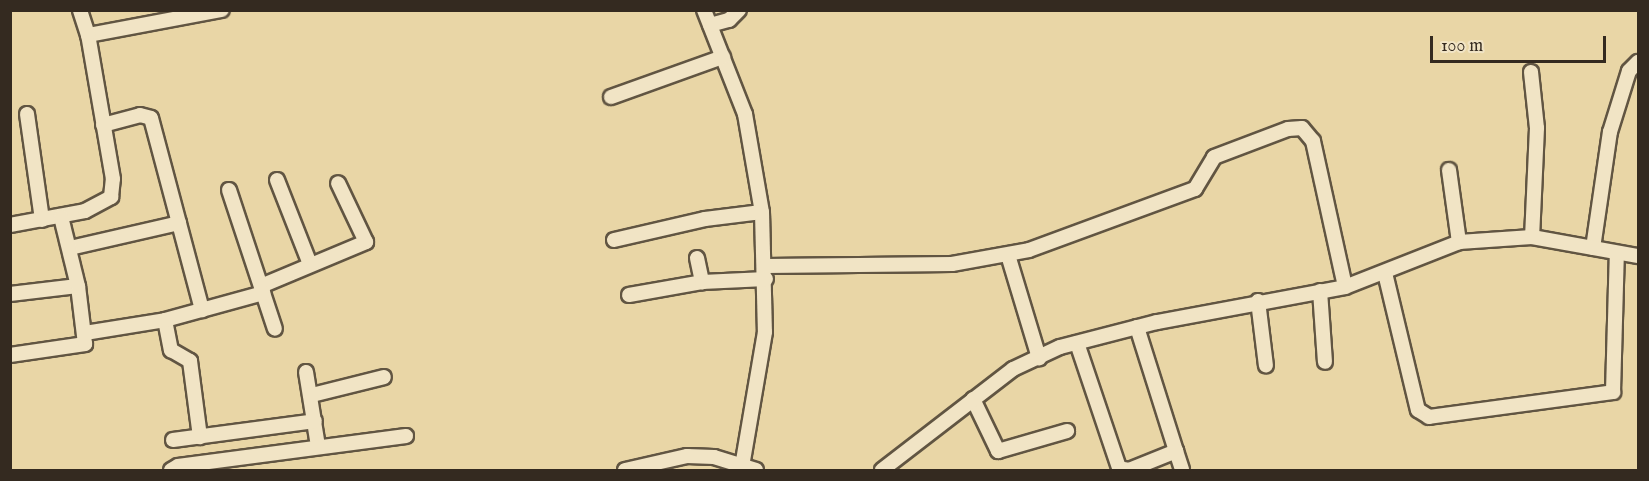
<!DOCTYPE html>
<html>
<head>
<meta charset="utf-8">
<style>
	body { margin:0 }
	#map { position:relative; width:1649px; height:481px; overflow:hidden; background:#e9d6a6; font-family:"IM FELL English",serif }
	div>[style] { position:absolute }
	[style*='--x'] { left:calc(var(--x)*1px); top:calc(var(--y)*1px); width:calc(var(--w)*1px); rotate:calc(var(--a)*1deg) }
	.roads { filter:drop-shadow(2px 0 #615542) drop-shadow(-2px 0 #615542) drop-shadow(0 2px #615542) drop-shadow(0 -2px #615542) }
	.minor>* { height:14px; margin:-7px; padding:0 7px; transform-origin:7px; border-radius:7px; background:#f1e4c5 }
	span { translate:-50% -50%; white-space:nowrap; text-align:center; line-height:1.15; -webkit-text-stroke:6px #f1e4c5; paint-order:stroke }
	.frame { position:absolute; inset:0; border:12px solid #342a20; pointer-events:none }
	.scale { position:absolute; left:1430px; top:36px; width:176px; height:27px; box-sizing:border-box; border:3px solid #342a20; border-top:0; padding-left:8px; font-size:18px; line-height:21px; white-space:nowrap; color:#342a20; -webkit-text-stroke:4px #f1e4c5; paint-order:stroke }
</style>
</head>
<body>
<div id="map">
	<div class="roads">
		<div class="minor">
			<div style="--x:704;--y:10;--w:112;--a:68.5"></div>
			<div style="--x:745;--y:114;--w:99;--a:80.2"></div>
			<div style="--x:762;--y:212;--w:120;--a:88.6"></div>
			<div style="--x:765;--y:332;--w:136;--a:99.7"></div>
			<div style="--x:710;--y:25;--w:20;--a:-15"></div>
			<div style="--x:729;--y:20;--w:14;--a:-45"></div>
			<div style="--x:88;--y:35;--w:136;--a:-10.6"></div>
			<div style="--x:1531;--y:72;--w:56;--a:83.9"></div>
			<div style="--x:1537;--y:128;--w:109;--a:92.6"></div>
			<div style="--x:611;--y:97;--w:119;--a:-19.7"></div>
			<div style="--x:27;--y:114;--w:107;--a:81.9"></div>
			<div style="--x:103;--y:125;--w:38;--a:-15"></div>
			<div style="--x:140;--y:115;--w:11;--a:15"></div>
			<div style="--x:151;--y:118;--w:199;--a:75.1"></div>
			<div style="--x:1449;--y:170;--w:73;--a:82.1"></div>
			<div style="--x:277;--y:180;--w:90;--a:68.6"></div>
			<div style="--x:229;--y:190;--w:146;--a:71.7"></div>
			<div style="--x:10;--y:225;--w:76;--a:-10.6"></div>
			<div style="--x:85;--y:211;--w:30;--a:-28"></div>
			<div style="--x:111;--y:197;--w:18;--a:-84"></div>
			<div style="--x:113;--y:179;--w:146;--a:-99.8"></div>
			<div style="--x:88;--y:35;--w:26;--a:-108"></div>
			<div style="--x:614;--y:240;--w:93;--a:-13"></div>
			<div style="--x:705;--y:219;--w:57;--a:-7"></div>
			<div style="--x:70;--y:248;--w:112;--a:-12.9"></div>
			<div style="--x:1593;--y:248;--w:117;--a:-81.7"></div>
			<div style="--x:1610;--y:132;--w:64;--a:-72.7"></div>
			<div style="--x:1629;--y:71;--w:13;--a:-45"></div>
			<div style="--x:1008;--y:255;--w:108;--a:73.2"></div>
			<div style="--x:697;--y:258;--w:25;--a:78"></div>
			<div style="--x:766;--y:266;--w:186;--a:-0.6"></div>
			<div style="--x:952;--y:264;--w:78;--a:-10.3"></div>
			<div style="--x:1029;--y:250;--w:177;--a:-20.2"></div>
			<div style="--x:1195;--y:189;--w:37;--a:-59"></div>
			<div style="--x:1214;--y:157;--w:79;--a:-20.7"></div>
			<div style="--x:1288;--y:129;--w:14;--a:-4"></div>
			<div style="--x:1302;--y:128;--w:17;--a:50"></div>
			<div style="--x:1313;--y:141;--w:149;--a:77.6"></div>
			<div style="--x:1385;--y:273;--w:141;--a:76.5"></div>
			<div style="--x:1418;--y:410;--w:13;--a:32"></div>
			<div style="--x:1429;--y:417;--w:186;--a:-7.7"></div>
			<div style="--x:1613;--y:392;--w:139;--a:-88.4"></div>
			<div style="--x:261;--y:286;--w:114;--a:-22.7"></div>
			<div style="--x:366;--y:242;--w:65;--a:-115.4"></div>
			<div style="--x:1320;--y:291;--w:71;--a:86"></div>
			<div style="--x:10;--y:294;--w:68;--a:-6.7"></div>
			<div style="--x:629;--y:295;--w:74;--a:-10.1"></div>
			<div style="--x:702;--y:282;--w:64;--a:-2.7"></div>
			<div style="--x:1258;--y:301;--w:65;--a:83"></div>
			<div style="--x:165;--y:320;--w:31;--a:79"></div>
			<div style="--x:171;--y:350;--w:22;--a:30"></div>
			<div style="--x:190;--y:361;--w:77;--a:82.5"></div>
			<div style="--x:85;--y:333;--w:81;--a:-9.2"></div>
			<div style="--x:165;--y:320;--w:102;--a:-15.4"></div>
			<div style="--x:1077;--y:343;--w:132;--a:71.4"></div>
			<div style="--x:1119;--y:468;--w:10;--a:11"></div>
			<div style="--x:1129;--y:470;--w:51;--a:-22"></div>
			<div style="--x:1176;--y:451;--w:130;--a:-107.5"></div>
			<div style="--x:10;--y:355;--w:76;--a:-8.3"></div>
			<div style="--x:85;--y:344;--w:58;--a:-96.9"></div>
			<div style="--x:78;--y:286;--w:71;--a:-103.8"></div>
			<div style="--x:306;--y:372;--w:75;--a:80.8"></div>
			<div style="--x:312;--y:395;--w:74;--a:-14"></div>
			<div style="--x:973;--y:399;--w:58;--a:64.3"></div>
			<div style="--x:998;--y:451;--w:72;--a:-16.2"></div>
			<div style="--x:173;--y:440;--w:143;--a:-7.6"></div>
			<div style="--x:1176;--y:451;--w:20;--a:72"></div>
			<div style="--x:171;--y:470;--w:8;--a:-30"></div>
			<div style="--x:178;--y:466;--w:230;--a:-7.5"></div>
			<div style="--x:625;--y:470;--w:64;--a:-12.7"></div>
			<div style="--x:687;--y:456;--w:27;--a:2"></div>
			<div style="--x:714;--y:457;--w:44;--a:17.2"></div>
			<div style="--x:882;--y:470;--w:165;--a:-37.6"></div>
			<div style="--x:1013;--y:369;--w:52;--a:-25.1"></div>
			<div style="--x:1060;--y:347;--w:100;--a:-14.5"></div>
			<div style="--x:1157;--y:322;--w:191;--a:-10.5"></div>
			<div style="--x:1345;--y:287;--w:123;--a:-21.5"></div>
			<div style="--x:1459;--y:242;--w:73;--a:-3.9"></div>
			<div style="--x:1532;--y:237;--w:108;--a:10.2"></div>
		</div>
	</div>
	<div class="frame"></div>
	<div class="scale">100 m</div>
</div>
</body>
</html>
